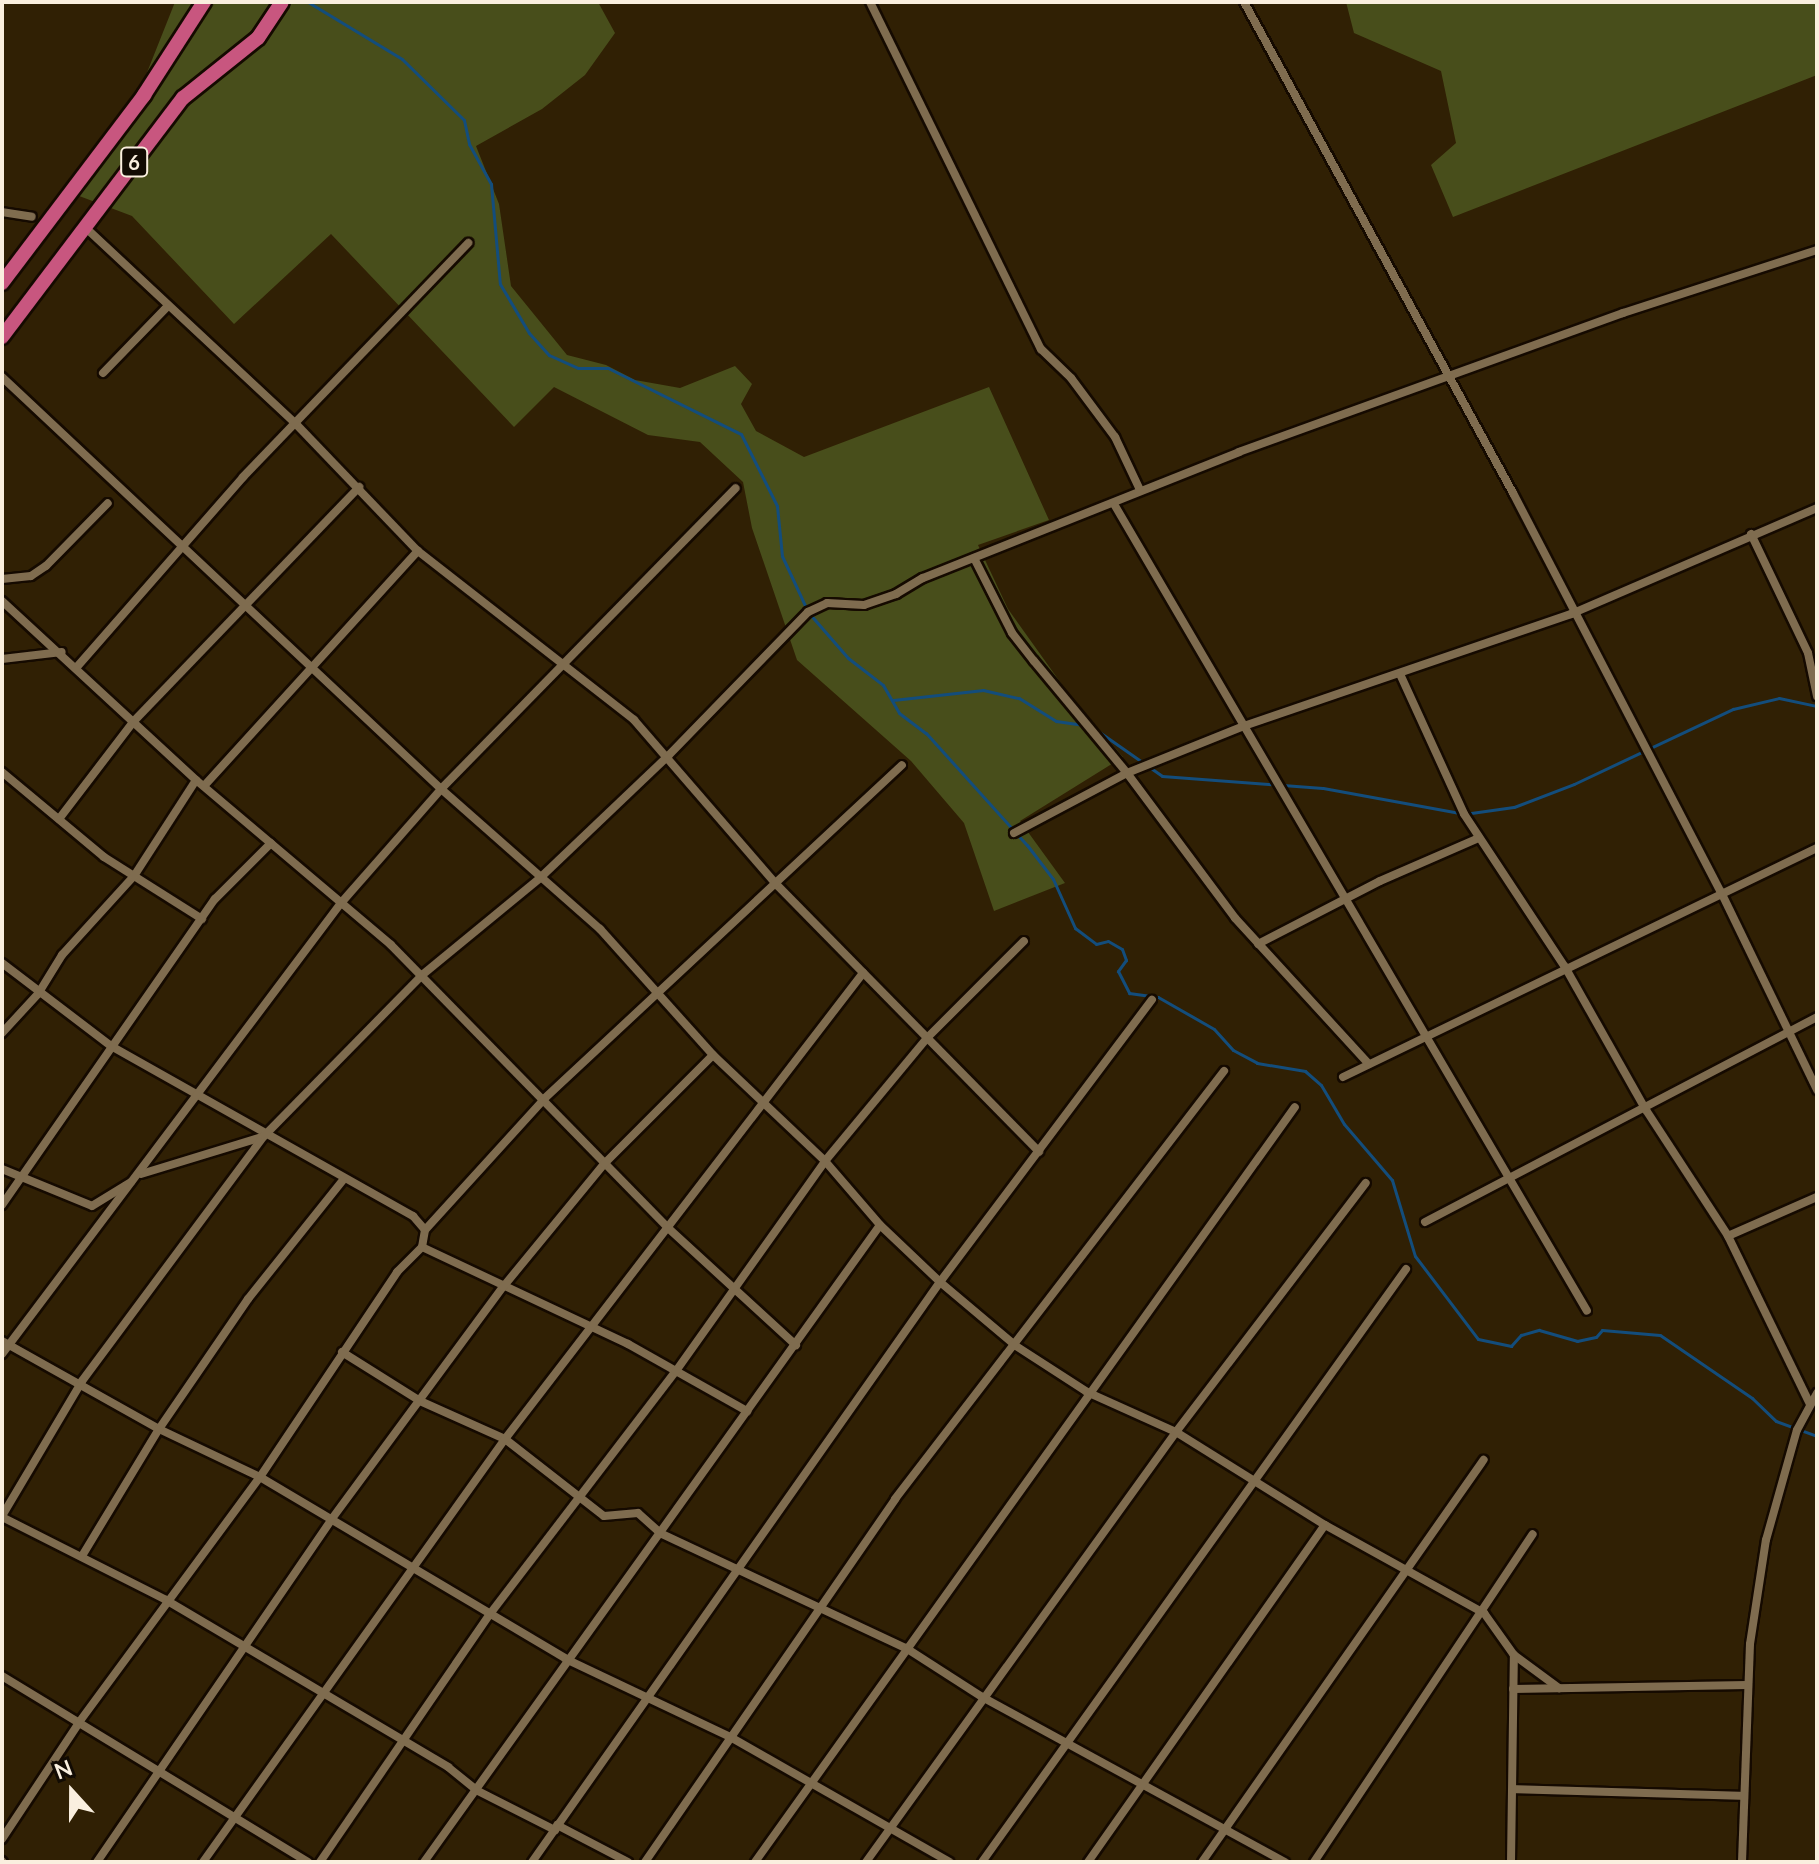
<!DOCTYPE html>
<html>
<head>
<meta charset="utf-8">
<style>
	body { margin:0 }
	#map { position:relative; width:1819px; height:1864px; overflow:hidden; background:#302004; font-family:Lato,sans-serif }
	div>[style] { position:absolute }
	[style*='--x'] { left:calc(var(--x)*1px); top:calc(var(--y)*1px); width:calc(var(--w)*1px); rotate:calc(var(--a)*1deg) }
	.green>* { inset:0; background:#484e1b }
	.stream>* { height:3px; margin:-1.5px; padding:0 1.5px; transform-origin:1.5px; border-radius:1.5px; background:#134d7c }
	.roads { filter:drop-shadow(2px 0 #150a00) drop-shadow(-2px 0 #150a00) drop-shadow(0 2px #150a00) drop-shadow(0 -2px #150a00) }
	.street>* { height:8px; margin:-4px; padding:0 4px; transform-origin:4px; border-radius:4px; background:#7f6c4f }
	.highway>* { height:14px; margin:-7px; padding:0 7px; transform-origin:7px; border-radius:7px; background:#c8567f }
	span { translate:-50% -50%; white-space:nowrap; text-align:center; line-height:1.15; -webkit-text-stroke:6px #120b03; paint-order:stroke }
	.shield-label span { padding:2px 6px; background:#120b03; border:2px solid; border-radius:6px; -webkit-text-stroke-width:0 }
	.shield-label { font-size:20px; color:#faefdf; font-weight:700 }
	.frame { position:absolute; inset:0; border:4px solid #faefdf; pointer-events:none }
	.north { position:absolute; left:32px; top:1752px; width:80px; height:80px; -webkit-text-stroke:6px #120b03; paint-order:stroke; rotate:339deg; font-size:22px; font-weight:700; line-height:32px; text-align:center; color:#faefdf }
	.north::after { content:''; display:block; margin:auto; width:28px; height:36px; background:#faefdf; clip-path:polygon(50% 0,100% 100%,50% 72%,0 100%) }
</style>
</head>
<body>
<div id="map">
	<div class="green">
		<div style="clip-path:polygon(175px 2px,598px 2px,615px 33px,585px 75px,542px 109px,476px 146px,499px 204px,511px 286px,567px 355px,606px 365px,635px 380px,680px 388px,735px 366px,752px 384px,741px 404px,756px 431px,804px 457px,989px 387px,1049px 520px,978px 545px,1008px 609px,1068px 693px,1123px 757px,1020px 821px,1065px 883px,994px 911px,964px 823px,911px 761px,797px 660px,752px 528px,743px 482px,700px 442px,648px 435px,554px 387px,514px 427px,331px 234px,234px 324px,132px 216px,66px 191px,144px 80px)"></div>
		<div style="clip-path:polygon(1346px 2px,1817px 2px,1817px 75px,1453px 217px,1431px 165px,1456px 143px,1441px 71px,1354px 33px)"></div>
	</div>
	<div class="stream">
		<div style="--x:308;--y:2;--w:110;--a:31.2"></div>
		<div style="--x:402;--y:59;--w:87;--a:44.5"></div>
		<div style="--x:464;--y:120;--w:25;--a:78"></div>
		<div style="--x:469;--y:144;--w:46;--a:61.2"></div>
		<div style="--x:491;--y:184;--w:100;--a:84.9"></div>
		<div style="--x:500;--y:284;--w:57;--a:59.4"></div>
		<div style="--x:529;--y:333;--w:30;--a:48"></div>
		<div style="--x:549;--y:355;--w:32;--a:24"></div>
		<div style="--x:578;--y:368;--w:30;--a:0"></div>
		<div style="--x:608;--y:368;--w:148;--a:26.4"></div>
		<div style="--x:741;--y:434;--w:80;--a:63.4"></div>
		<div style="--x:777;--y:506;--w:50;--a:84.3"></div>
		<div style="--x:782;--y:556;--w:62;--a:65.1"></div>
		<div style="--x:808;--y:612;--w:61;--a:49"></div>
		<div style="--x:848;--y:658;--w:44;--a:37.6"></div>
		<div style="--x:883;--y:685;--w:32;--a:60"></div>
		<div style="--x:899;--y:713;--w:34;--a:37"></div>
		<div style="--x:926;--y:733;--w:151;--a:48"></div>
		<div style="--x:1027;--y:845;--w:43;--a:52.6"></div>
		<div style="--x:1053;--y:879;--w:54;--a:65.8"></div>
		<div style="--x:1075;--y:928;--w:26;--a:37"></div>
		<div style="--x:1096;--y:944;--w:12;--a:-14"></div>
		<div style="--x:1108;--y:941;--w:16;--a:30"></div>
		<div style="--x:1122;--y:949;--w:12;--a:70"></div>
		<div style="--x:1126;--y:960;--w:14;--a:126"></div>
		<div style="--x:1118;--y:971;--w:25;--a:63"></div>
		<div style="--x:1129;--y:993;--w:29;--a:8"></div>
		<div style="--x:1158;--y:997;--w:64;--a:29.7"></div>
		<div style="--x:1214;--y:1029;--w:28;--a:48"></div>
		<div style="--x:1233;--y:1050;--w:27;--a:28"></div>
		<div style="--x:1257;--y:1063;--w:49;--a:9.5"></div>
		<div style="--x:1305;--y:1071;--w:21;--a:41"></div>
		<div style="--x:1321;--y:1085;--w:45;--a:59.5"></div>
		<div style="--x:1344;--y:1124;--w:74;--a:49.4"></div>
		<div style="--x:1392;--y:1180;--w:79;--a:73.2"></div>
		<div style="--x:1415;--y:1256;--w:104;--a:52.8"></div>
		<div style="--x:1478;--y:1339;--w:34;--a:12"></div>
		<div style="--x:1511;--y:1346;--w:15;--a:-48"></div>
		<div style="--x:1521;--y:1335;--w:19;--a:-16"></div>
		<div style="--x:1539;--y:1330;--w:40;--a:16"></div>
		<div style="--x:1577;--y:1341;--w:19;--a:-12"></div>
		<div style="--x:1596;--y:1337;--w:9;--a:-49"></div>
		<div style="--x:1602;--y:1330;--w:58;--a:4.9"></div>
		<div style="--x:1660;--y:1335;--w:112;--a:34.4"></div>
		<div style="--x:1752;--y:1398;--w:33;--a:44"></div>
		<div style="--x:1776;--y:1421;--w:44;--a:20.1"></div>
		<div style="--x:893;--y:700;--w:91;--a:-6.3"></div>
		<div style="--x:983;--y:690;--w:37;--a:13"></div>
		<div style="--x:1019;--y:698;--w:44;--a:31.9"></div>
		<div style="--x:1056;--y:721;--w:28;--a:8"></div>
		<div style="--x:1095;--y:729;--w:82;--a:35"></div>
		<div style="--x:1162;--y:776;--w:161;--a:4.3"></div>
		<div style="--x:1323;--y:788;--w:143;--a:10.4"></div>
		<div style="--x:1464;--y:814;--w:50;--a:-8"></div>
		<div style="--x:1514;--y:807;--w:64;--a:-21"></div>
		<div style="--x:1574;--y:784;--w:176;--a:-25.3"></div>
		<div style="--x:1733;--y:709;--w:47;--a:-13.4"></div>
		<div style="--x:1779;--y:698;--w:39;--a:12"></div>
	</div>
	<div class="roads">
		<div class="street">
			<div style="--x:870;--y:2;--w:387;--a:63.8"></div>
			<div style="--x:1041;--y:349;--w:42;--a:44"></div>
			<div style="--x:1071;--y:378;--w:74;--a:53.3"></div>
			<div style="--x:1115;--y:437;--w:59;--a:64.7"></div>
			<div style="--x:1244;--y:2;--w:560;--a:61.28"></div>
			<div style="--x:1513;--y:493;--w:450;--a:62.5"></div>
			<div style="--x:1721;--y:892;--w:220;--a:64.1"></div>
			<div style="--x:2;--y:212;--w:30;--a:9"></div>
			<div style="--x:87;--y:229;--w:286;--a:43"></div>
			<div style="--x:296;--y:424;--w:176;--a:46.2"></div>
			<div style="--x:418;--y:551;--w:274;--a:38"></div>
			<div style="--x:634;--y:720;--w:218;--a:49.1"></div>
			<div style="--x:777;--y:885;--w:374;--a:45.5"></div>
			<div style="--x:103;--y:373;--w:91;--a:-45.9"></div>
			<div style="--x:2;--y:377;--w:602;--a:43.18"></div>
			<div style="--x:441;--y:789;--w:212;--a:41.4"></div>
			<div style="--x:600;--y:929;--w:169;--a:48.1"></div>
			<div style="--x:713;--y:1055;--w:154;--a:43.4"></div>
			<div style="--x:825;--y:1161;--w:84;--a:49.3"></div>
			<div style="--x:880;--y:1225;--w:83;--a:43.5"></div>
			<div style="--x:940;--y:1282;--w:99;--a:40.1"></div>
			<div style="--x:1016;--y:1346;--w:85;--a:32.9"></div>
			<div style="--x:1087;--y:1392;--w:98;--a:24.2"></div>
			<div style="--x:1176;--y:1432;--w:176;--a:32"></div>
			<div style="--x:1325;--y:1525;--w:182;--a:29"></div>
			<div style="--x:1484;--y:1613;--w:52;--a:54.5"></div>
			<div style="--x:1514;--y:1655;--w:56;--a:36.3"></div>
			<div style="--x:1114;--y:504;--w:935;--a:59.62"></div>
			<div style="--x:1751;--y:534;--w:132;--a:64.4"></div>
			<div style="--x:1808;--y:653;--w:44;--a:78.2"></div>
			<div style="--x:974;--y:558;--w:84;--a:63.1"></div>
			<div style="--x:1012;--y:633;--w:36;--a:52"></div>
			<div style="--x:1034;--y:661;--w:146;--a:50.3"></div>
			<div style="--x:1127;--y:773;--w:181;--a:53.3"></div>
			<div style="--x:1235;--y:918;--w:198;--a:47.5"></div>
			<div style="--x:2;--y:579;--w:29;--a:-6"></div>
			<div style="--x:31;--y:576;--w:18;--a:-34"></div>
			<div style="--x:46;--y:566;--w:88;--a:-45.5"></div>
			<div style="--x:2;--y:601;--w:264;--a:42.7"></div>
			<div style="--x:196;--y:780;--w:255;--a:40.2"></div>
			<div style="--x:391;--y:945;--w:395;--a:45.6"></div>
			<div style="--x:667;--y:1227;--w:175;--a:42.5"></div>
			<div style="--x:2;--y:659;--w:60;--a:-6.7"></div>
			<div style="--x:76;--y:668;--w:254;--a:-48.8"></div>
			<div style="--x:243;--y:477;--w:325;--a:-46.1"></div>
			<div style="--x:1400;--y:674;--w:154;--a:65.4"></div>
			<div style="--x:1464;--y:814;--w:183;--a:56.6"></div>
			<div style="--x:1565;--y:967;--w:164;--a:60.5"></div>
			<div style="--x:1646;--y:1110;--w:150;--a:56.9"></div>
			<div style="--x:1728;--y:1236;--w:185;--a:64"></div>
			<div style="--x:2;--y:772;--w:133;--a:39.8"></div>
			<div style="--x:104;--y:857;--w:116;--a:32.3"></div>
			<div style="--x:204;--y:786;--w:318;--a:-47.7"></div>
			<div style="--x:59;--y:819;--w:123;--a:-52.6"></div>
			<div style="--x:134;--y:721;--w:325;--a:-46.1"></div>
			<div style="--x:1014;--y:833;--w:128;--a:-28"></div>
			<div style="--x:1127;--y:773;--w:126;--a:-21.9"></div>
			<div style="--x:1244;--y:726;--w:346;--a:-18.9"></div>
			<div style="--x:1571;--y:614;--w:268;--a:-23.3"></div>
			<div style="--x:1258;--y:944;--w:137;--a:-27.3"></div>
			<div style="--x:1380;--y:881;--w:108;--a:-23.5"></div>
			<div style="--x:2;--y:963;--w:137;--a:37.3"></div>
			<div style="--x:111;--y:1046;--w:347;--a:29.4"></div>
			<div style="--x:413;--y:1216;--w:18;--a:49"></div>
			<div style="--x:2;--y:1033;--w:53;--a:-47.3"></div>
			<div style="--x:38;--y:994;--w:46;--a:-58.4"></div>
			<div style="--x:62;--y:955;--w:107;--a:-47.7"></div>
			<div style="--x:134;--y:876;--w:114;--a:-57.1"></div>
			<div style="--x:1343;--y:1077;--w:526;--a:-25.79"></div>
			<div style="--x:2;--y:1169;--w:97;--a:22.3"></div>
			<div style="--x:92;--y:1206;--w:46;--a:-31.6"></div>
			<div style="--x:141;--y:1174;--w:127;--a:-17"></div>
			<div style="--x:2;--y:1205;--w:373;--a:-55.2"></div>
			<div style="--x:215;--y:899;--w:79;--a:-45"></div>
			<div style="--x:1425;--y:1222;--w:442;--a:-27.6"></div>
			<div style="--x:1728;--y:1236;--w:97;--a:-23.7"></div>
			<div style="--x:422;--y:1247;--w:228;--a:25.2"></div>
			<div style="--x:628;--y:1344;--w:137;--a:29.4"></div>
			<div style="--x:2;--y:1341;--w:180;--a:29.3"></div>
			<div style="--x:159;--y:1429;--w:112;--a:25.4"></div>
			<div style="--x:260;--y:1477;--w:356;--a:30.7"></div>
			<div style="--x:566;--y:1659;--w:184;--a:25.4"></div>
			<div style="--x:732;--y:1738;--w:250;--a:29.7"></div>
			<div style="--x:342;--y:1352;--w:92;--a:32.1"></div>
			<div style="--x:420;--y:1401;--w:93;--a:24.1"></div>
			<div style="--x:505;--y:1439;--w:125;--a:37.9"></div>
			<div style="--x:604;--y:1516;--w:34;--a:-5"></div>
			<div style="--x:638;--y:1513;--w:30;--a:42"></div>
			<div style="--x:660;--y:1533;--w:272;--a:25.1"></div>
			<div style="--x:906;--y:1648;--w:90;--a:32.8"></div>
			<div style="--x:982;--y:1697;--w:345;--a:28.6"></div>
			<div style="--x:2;--y:1354;--w:564;--a:-53.07"></div>
			<div style="--x:341;--y:903;--w:152;--a:-48.7"></div>
			<div style="--x:441;--y:789;--w:421;--a:-45.6"></div>
			<div style="--x:2;--y:1516;--w:157;--a:-59.3"></div>
			<div style="--x:82;--y:1381;--w:305;--a:-53.4"></div>
			<div style="--x:264;--y:1136;--w:226;--a:-45.5"></div>
			<div style="--x:422;--y:975;--w:153;--a:-39.4"></div>
			<div style="--x:540;--y:878;--w:177;--a:-43.6"></div>
			<div style="--x:668;--y:756;--w:201;--a:-45.8"></div>
			<div style="--x:808;--y:612;--w:21;--a:-25"></div>
			<div style="--x:827;--y:603;--w:37;--a:3"></div>
			<div style="--x:864;--y:605;--w:34;--a:-19"></div>
			<div style="--x:896;--y:594;--w:31;--a:-31"></div>
			<div style="--x:923;--y:578;--w:340;--a:-21.7"></div>
			<div style="--x:1239;--y:452;--w:408;--a:-19.9"></div>
			<div style="--x:1623;--y:313;--w:204;--a:-18"></div>
			<div style="--x:2;--y:1517;--w:184;--a:26.8"></div>
			<div style="--x:166;--y:1600;--w:328;--a:30.6"></div>
			<div style="--x:448;--y:1767;--w:36;--a:39"></div>
			<div style="--x:476;--y:1790;--w:89;--a:26.9"></div>
			<div style="--x:82;--y:1556;--w:149;--a:-58.8"></div>
			<div style="--x:159;--y:1429;--w:158;--a:-55.6"></div>
			<div style="--x:248;--y:1299;--w:152;--a:-51.4"></div>
			<div style="--x:2;--y:1676;--w:358;--a:31.3"></div>
			<div style="--x:1513;--y:1689;--w:234;--a:-1"></div>
			<div style="--x:1513;--y:1789;--w:231;--a:1.7"></div>
			<div style="--x:557;--y:1825;--w:80;--a:27.5"></div>
			<div style="--x:2;--y:1839;--w:141;--a:-56.5"></div>
			<div style="--x:80;--y:1721;--w:303;--a:-53.6"></div>
			<div style="--x:260;--y:1477;--w:247;--a:-56.2"></div>
			<div style="--x:397;--y:1272;--w:35;--a:-45"></div>
			<div style="--x:422;--y:1247;--w:17;--a:-80"></div>
			<div style="--x:425;--y:1230;--w:178;--a:-47.7"></div>
			<div style="--x:545;--y:1098;--w:488;--a:-43"></div>
			<div style="--x:2;--y:1861;--w:1;--a:45"></div>
			<div style="--x:97;--y:1862;--w:414;--a:-55.6"></div>
			<div style="--x:331;--y:1520;--w:290;--a:-53.6"></div>
			<div style="--x:503;--y:1287;--w:159;--a:-50.6"></div>
			<div style="--x:604;--y:1164;--w:154;--a:-45"></div>
			<div style="--x:203;--y:1862;--w:520;--a:-54.48"></div>
			<div style="--x:505;--y:1439;--w:588;--a:-52.47"></div>
			<div style="--x:320;--y:1862;--w:301;--a:-55.6"></div>
			<div style="--x:490;--y:1614;--w:306;--a:-52.6"></div>
			<div style="--x:676;--y:1371;--w:257;--a:-54.6"></div>
			<div style="--x:825;--y:1161;--w:160;--a:-50.3"></div>
			<div style="--x:927;--y:1038;--w:137;--a:-45"></div>
			<div style="--x:424;--y:1862;--w:783;--a:-54.4"></div>
			<div style="--x:532;--y:1862;--w:709;--a:-54.88"></div>
			<div style="--x:940;--y:1282;--w:353;--a:-53.1"></div>
			<div style="--x:645;--y:1862;--w:441;--a:-55.4"></div>
			<div style="--x:895;--y:1499;--w:540;--a:-52.45"></div>
			<div style="--x:755;--y:1862;--w:928;--a:-54.43"></div>
			<div style="--x:866;--y:1862;--w:530;--a:-54.21"></div>
			<div style="--x:1176;--y:1432;--w:313;--a:-52.7"></div>
			<div style="--x:982;--y:1862;--w:729;--a:-54.43"></div>
			<div style="--x:1088;--y:1862;--w:412;--a:-54.9"></div>
			<div style="--x:1202;--y:1862;--w:491;--a:-55"></div>
			<div style="--x:1314;--y:1862;--w:394;--a:-56.3"></div>
			<div style="--x:1511;--y:1862;--w:207;--a:-89.2"></div>
			<div style="--x:1742;--y:1862;--w:218;--a:-87.9"></div>
			<div style="--x:1750;--y:1644;--w:105;--a:-81.3"></div>
			<div style="--x:1766;--y:1540;--w:114;--a:-74.3"></div>
			<div style="--x:1797;--y:1430;--w:42;--a:-61.6"></div>
		</div>
		<div class="highway">
			<div style="--x:2;--y:283;--w:236;--a:-52.9"></div>
			<div style="--x:144;--y:95;--w:111;--a:-57.2"></div>
			<div style="--x:2;--y:337;--w:300;--a:-52.9"></div>
			<div style="--x:183;--y:98;--w:96;--a:-38.7"></div>
			<div style="--x:258;--y:38;--w:43;--a:-56.3"></div>
		</div>
	</div>
	<div class="shield-label">
		<span style="left:134px;top:162px">6</span>
	</div>
	<div class="frame"></div>
	<div class="north">N</div>
</div>
</body>
</html>
